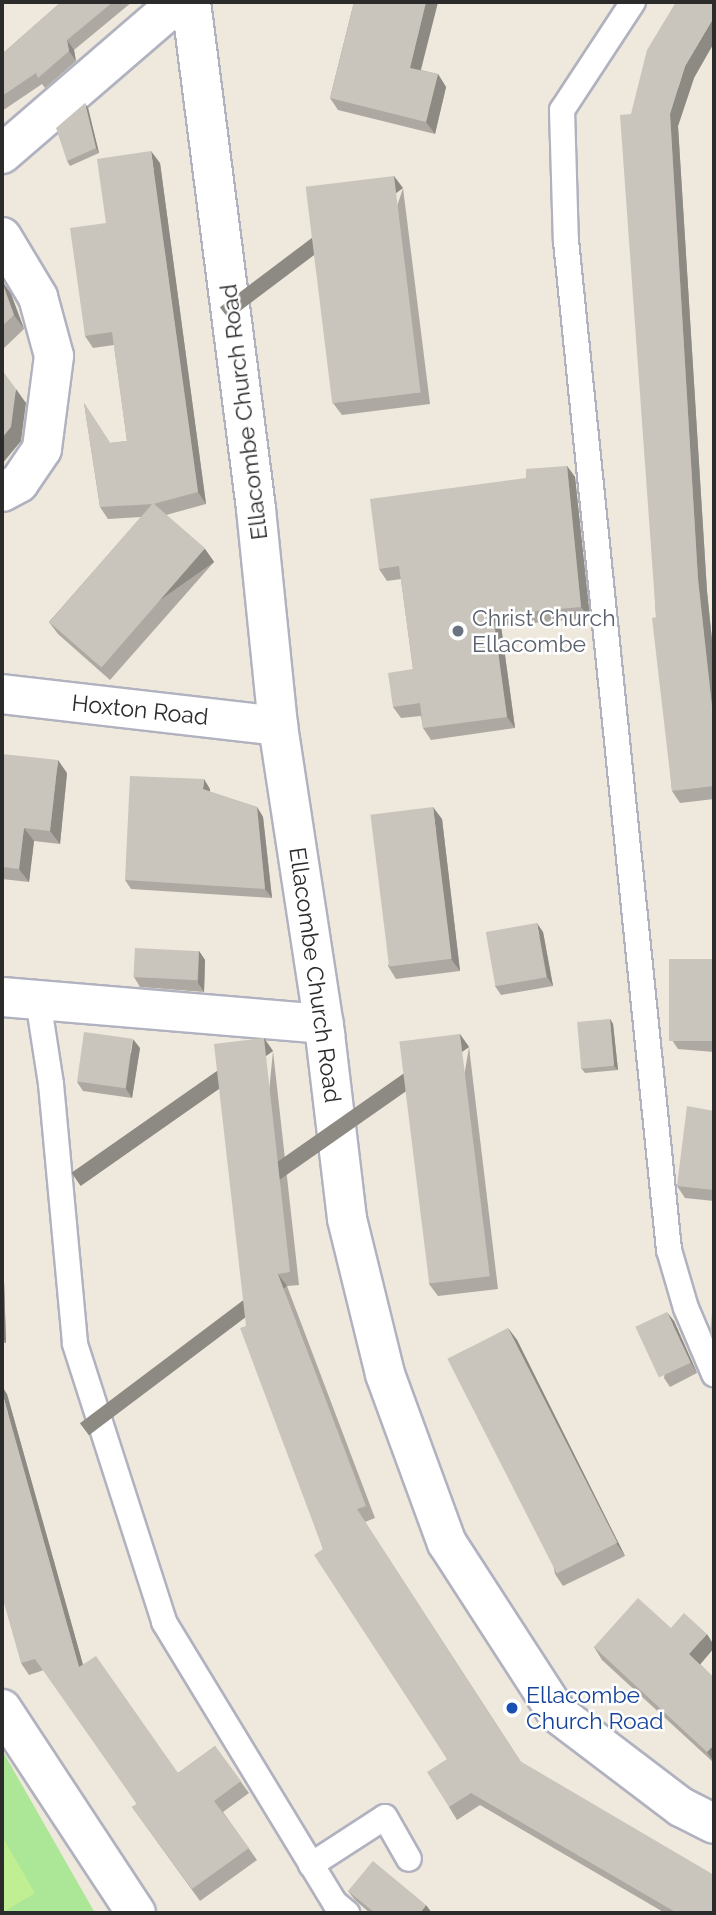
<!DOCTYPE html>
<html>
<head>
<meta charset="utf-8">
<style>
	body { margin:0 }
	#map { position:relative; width:716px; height:1915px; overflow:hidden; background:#eee8dd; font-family:Raleway,sans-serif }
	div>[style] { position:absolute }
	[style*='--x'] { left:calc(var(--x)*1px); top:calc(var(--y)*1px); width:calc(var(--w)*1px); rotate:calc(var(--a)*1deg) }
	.green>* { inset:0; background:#ace697 }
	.pitch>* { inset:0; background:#c0ee92 }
	.roads { filter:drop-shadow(2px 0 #b1b2bf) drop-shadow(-2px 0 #b1b2bf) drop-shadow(0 2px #b1b2bf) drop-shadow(0 -2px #b1b2bf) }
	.lane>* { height:24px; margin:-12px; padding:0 12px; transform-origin:12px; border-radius:12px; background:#fff }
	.street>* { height:38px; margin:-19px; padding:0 19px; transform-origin:19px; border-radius:19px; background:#fff }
	.secondary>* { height:38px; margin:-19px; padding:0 19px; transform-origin:19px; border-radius:19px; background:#fff }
	.wall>* { inset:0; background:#ada9a2 }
	.shaded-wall>* { inset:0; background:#8d8a84; transform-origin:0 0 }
	.building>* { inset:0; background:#c9c5bc; transform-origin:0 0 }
	.dots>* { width:19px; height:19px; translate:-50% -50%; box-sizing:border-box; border:4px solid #fff; border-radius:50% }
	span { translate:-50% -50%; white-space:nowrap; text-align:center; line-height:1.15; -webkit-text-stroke:5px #fff; paint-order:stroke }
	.street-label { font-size:23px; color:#2b2b2b }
	.worship-label { font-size:23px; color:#5b616d }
	.left { translate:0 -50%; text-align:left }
	.transit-label { font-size:23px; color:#164399 }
	.frame { position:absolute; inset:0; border:4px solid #2b2b2b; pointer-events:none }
</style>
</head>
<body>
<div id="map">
	<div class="green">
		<div style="clip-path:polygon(2px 1750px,95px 1913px,2px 1913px)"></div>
	</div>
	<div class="pitch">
		<div style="clip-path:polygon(2px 1836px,35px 1893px,2px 1913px)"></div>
	</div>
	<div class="roads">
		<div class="lane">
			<div style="--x:633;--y:2;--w:129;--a:123.3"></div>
			<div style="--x:562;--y:110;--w:131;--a:88.3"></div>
			<div style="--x:566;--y:241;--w:1014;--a:84.17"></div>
			<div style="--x:669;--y:1250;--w:60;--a:73.7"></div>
			<div style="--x:686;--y:1308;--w:72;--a:67"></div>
			<div style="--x:38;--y:1000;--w:85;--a:81.2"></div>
			<div style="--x:51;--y:1084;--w:261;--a:84.7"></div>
			<div style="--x:75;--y:1344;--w:292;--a:72.2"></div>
			<div style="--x:164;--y:1622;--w:329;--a:58.7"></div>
			<div style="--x:335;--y:1903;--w:16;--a:40"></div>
			<div style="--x:311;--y:1865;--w:88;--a:-33"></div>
			<div style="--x:385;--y:1817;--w:48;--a:60.3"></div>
		</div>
		<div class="street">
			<div style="--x:2;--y:154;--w:233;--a:-40.8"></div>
			<div style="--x:2;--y:237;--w:70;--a:59"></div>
			<div style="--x:38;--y:297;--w:61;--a:74.8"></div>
			<div style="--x:54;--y:356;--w:94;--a:97.4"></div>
			<div style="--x:42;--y:449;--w:41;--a:124.1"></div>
			<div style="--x:19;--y:483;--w:19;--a:152"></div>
			<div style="--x:2;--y:997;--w:323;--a:4.8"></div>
			<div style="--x:2;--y:1709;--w:244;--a:56.7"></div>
		</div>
		<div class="secondary">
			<div style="--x:191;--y:2;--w:511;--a:82.69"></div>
			<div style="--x:256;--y:509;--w:218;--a:84.2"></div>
			<div style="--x:278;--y:726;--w:312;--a:81.3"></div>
			<div style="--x:325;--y:1034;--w:186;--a:83.2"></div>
			<div style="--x:347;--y:1219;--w:160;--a:76.2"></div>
			<div style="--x:385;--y:1374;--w:180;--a:69.9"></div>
			<div style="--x:447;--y:1543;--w:202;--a:57.1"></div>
			<div style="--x:557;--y:1713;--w:156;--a:37.2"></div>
			<div style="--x:681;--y:1807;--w:37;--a:27"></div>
			<div style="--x:2;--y:694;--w:278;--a:6.6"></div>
		</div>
	</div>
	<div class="wall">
		<div style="clip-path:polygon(61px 2px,132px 2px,74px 50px,76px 61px,45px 88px,42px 84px,2px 111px,2px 54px)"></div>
		<div style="clip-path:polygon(354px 2px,438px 2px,421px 70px,438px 74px,446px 87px,435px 134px,338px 110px,330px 98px)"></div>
		<div style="clip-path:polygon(694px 78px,678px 126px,707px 591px,714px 660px,714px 799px,680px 803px,672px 791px,656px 617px,631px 114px)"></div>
		<div style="clip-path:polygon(88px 108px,99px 153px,70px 166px,67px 161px)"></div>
		<div style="clip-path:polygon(160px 163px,206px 504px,166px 515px,205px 549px,214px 562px,110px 680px,58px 634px,49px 622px,141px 517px,108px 519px,100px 507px,84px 403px,110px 443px,127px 441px,114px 345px,93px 348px,85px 336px,106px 223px)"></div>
		<div style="clip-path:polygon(403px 188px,430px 404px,342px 415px,333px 403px)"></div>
		<div style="clip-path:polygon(2px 281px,11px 294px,24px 329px,2px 350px)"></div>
		<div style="clip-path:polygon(567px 466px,575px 477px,590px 618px,501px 626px,515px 728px,431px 740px,423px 728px,421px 716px,401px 718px,393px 707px,413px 669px,401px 579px,387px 581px,379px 569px,526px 478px)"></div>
		<div style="clip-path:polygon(2px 754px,67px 773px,60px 844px,34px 841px,29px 882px,2px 879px)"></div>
		<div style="clip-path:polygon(210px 789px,210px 792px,257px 807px,263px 817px,272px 898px,131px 889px,125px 880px)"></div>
		<div style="clip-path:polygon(442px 819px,460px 971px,396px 979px,388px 966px)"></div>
		<div style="clip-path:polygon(543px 932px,553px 986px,501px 995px,495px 986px)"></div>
		<div style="clip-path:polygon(199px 951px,205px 960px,204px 992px,140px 987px,134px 977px)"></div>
		<div style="clip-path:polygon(714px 959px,714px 1052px,678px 1049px,670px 1037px)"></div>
		<div style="clip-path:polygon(610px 1019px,613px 1024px,618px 1070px,585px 1073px,581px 1068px)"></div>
		<div style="clip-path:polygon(469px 1047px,498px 1289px,438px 1296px,429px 1284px)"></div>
		<div style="clip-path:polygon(140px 1048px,132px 1098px,83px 1091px,77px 1082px)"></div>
		<div style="clip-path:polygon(273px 1051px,299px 1285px,287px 1286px,375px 1518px,365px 1522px,521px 1762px,714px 1913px,665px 1913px,480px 1805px,457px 1820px,449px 1807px,447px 1759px,323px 1549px,246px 1326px)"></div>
		<div style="clip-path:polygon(714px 1111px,714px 1201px,685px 1198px,677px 1186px)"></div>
		<div style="clip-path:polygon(2px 1219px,6px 1343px,2px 1343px)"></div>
		<div style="clip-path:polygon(674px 1321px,697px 1373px,670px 1387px,664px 1378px)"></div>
		<div style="clip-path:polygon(508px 1328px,517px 1340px,625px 1556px,563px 1586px,555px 1574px)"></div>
		<div style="clip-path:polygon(7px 1394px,83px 1665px,178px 1773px,215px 1746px,249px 1793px,223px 1812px,257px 1860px,200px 1901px,132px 1807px,137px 1804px,44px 1670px,29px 1675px,21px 1663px)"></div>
		<div style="clip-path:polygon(671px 1628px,714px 1645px,714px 1648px,700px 1664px,714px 1678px,714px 1763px,602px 1660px,594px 1647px)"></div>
		<div style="clip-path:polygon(348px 1891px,432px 1913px,370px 1913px,355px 1900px)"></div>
	</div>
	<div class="shaded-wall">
		<div style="clip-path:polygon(426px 2px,438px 2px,418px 80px,410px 68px)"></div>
		<div style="clip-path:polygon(714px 17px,714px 43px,694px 78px,678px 126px,707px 591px,714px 660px,714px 725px,698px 579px,670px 114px,685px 66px)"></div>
		<div style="clip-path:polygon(67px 40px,74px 50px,76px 61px,69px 51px)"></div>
		<div style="clip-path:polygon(438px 74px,446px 87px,435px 134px,426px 122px)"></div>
		<div style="clip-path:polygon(85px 103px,88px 108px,99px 153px,96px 148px)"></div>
		<div style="clip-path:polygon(151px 151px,160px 163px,206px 504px,198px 492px)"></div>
		<div style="left:394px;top:176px;width:15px;height:218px;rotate:53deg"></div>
		<div style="clip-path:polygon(2px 281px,11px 294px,24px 329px,14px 315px)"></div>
		<div style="clip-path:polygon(16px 389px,26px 403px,21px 441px,2px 464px,2px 438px)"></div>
		<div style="clip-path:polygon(567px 466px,575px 477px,590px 618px,581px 607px)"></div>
		<div style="left:205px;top:549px;width:16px;height:158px;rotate:55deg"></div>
		<div style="clip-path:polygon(2px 595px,4px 599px,2px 625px)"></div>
		<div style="clip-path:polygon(493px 615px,501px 626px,515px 728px,507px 717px)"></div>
		<div style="clip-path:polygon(58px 760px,67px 773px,60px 844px,50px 831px)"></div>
		<div style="clip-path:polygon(204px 779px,210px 789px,210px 799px,203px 789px)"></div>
		<div style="clip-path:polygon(257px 807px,263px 817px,272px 898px,265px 889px)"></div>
		<div style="clip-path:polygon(433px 807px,442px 819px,460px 971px,451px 959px)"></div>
		<div style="clip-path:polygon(24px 828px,34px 841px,29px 882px,19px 869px)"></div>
		<div style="clip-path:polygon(537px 923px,543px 932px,553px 986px,547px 977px)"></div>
		<div style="clip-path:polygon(199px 951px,205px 960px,204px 992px,198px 983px)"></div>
		<div style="clip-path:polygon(610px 1019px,613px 1024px,618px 1070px,614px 1066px)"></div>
		<div style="left:460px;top:1034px;width:16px;height:244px;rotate:55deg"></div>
		<div style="left:264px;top:1038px;width:16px;height:235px;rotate:55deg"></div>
		<div style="clip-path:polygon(133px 1039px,140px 1048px,132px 1098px,126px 1089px)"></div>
		<div style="clip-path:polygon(2px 1219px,6px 1343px,2px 1336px)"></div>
		<div style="left:278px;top:1274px;width:15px;height:248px;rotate:53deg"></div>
		<div style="clip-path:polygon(667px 1312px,674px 1321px,697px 1373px,691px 1363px)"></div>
		<div style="clip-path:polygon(508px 1328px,517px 1340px,625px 1556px,616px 1543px)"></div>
		<div style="clip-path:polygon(2px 1386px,7px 1394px,87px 1679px,79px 1667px,2px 1392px)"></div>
		<div style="clip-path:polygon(707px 1634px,714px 1645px,714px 1648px,698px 1667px,689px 1654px)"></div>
		<div style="clip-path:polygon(714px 1745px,714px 1762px,707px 1752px)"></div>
		<div style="clip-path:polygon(426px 1905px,432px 1913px,420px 1913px)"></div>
	</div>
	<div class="building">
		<div style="clip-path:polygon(61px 2px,113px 2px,67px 40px,69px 51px,38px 78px,36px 73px,2px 96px,2px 54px)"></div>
		<div style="clip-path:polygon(354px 2px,426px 2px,410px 68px,438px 74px,426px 122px,330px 98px)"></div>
		<div style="clip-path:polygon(676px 2px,714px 2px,714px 17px,685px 66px,670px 114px,698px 579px,714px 725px,714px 786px,672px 791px,652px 618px,656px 617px,620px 115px,631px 114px,647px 50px)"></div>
		<div style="clip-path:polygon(85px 103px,96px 148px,67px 161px,56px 128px)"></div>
		<div style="clip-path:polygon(151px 151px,198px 492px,153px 504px,100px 507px,84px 403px,110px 443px,127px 441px,112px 332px,85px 336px,70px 228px,106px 223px,97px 159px)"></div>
		<div style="left:394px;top:176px;width:218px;height:89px;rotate:83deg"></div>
		<div style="clip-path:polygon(2px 282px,14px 315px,2px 326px)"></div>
		<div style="clip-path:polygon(2px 370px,16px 389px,11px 427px,2px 438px)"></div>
		<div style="clip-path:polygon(567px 466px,581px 607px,493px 615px,507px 717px,423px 728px,420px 703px,393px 707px,388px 673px,413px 669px,399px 566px,379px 569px,370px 499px,526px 478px,526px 469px)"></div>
		<div style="left:153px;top:503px;width:69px;height:158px;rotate:41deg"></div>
		<div style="clip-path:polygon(2px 754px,58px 760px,50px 831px,24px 828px,19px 869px,2px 867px)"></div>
		<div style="clip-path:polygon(130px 776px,204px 779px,203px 789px,257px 807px,265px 889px,125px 880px)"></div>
		<div style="left:433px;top:807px;width:153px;height:63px;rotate:83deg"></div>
		<div style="left:537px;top:923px;width:55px;height:52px;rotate:80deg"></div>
		<div style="left:135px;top:948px;width:64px;height:29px;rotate:3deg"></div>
		<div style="left:714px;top:959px;width:82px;height:45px;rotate:90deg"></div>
		<div style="left:610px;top:1019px;width:47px;height:33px;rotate:85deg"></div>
		<div style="left:84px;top:1032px;width:49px;height:50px;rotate:8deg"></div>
		<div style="left:460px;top:1034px;width:244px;height:61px;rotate:83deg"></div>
		<div style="clip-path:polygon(264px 1038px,290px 1272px,278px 1274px,366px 1506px,357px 1509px,520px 1761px,714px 1875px,714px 1913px,677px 1913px,471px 1793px,449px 1807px,427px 1772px,447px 1759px,314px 1555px,323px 1549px,240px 1328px,246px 1326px,214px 1044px)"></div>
		<div style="clip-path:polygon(687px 1106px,714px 1111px,714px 1190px,677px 1186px)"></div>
		<div style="clip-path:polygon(714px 1292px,714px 1345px,710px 1333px)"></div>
		<div style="left:667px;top:1312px;width:56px;height:35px;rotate:65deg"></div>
		<div style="left:508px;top:1328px;width:241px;height:68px;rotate:63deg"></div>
		<div style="clip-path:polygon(2px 1392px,79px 1667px,96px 1656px,178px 1773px,215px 1746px,241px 1781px,214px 1801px,249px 1848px,192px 1889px,132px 1807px,137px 1804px,35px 1659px,21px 1663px,2px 1596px)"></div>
		<div style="clip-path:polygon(638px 1598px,671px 1628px,684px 1613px,707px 1634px,689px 1654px,714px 1678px,714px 1745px,707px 1752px,594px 1647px)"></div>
		<div style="clip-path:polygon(373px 1861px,426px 1905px,420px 1913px,375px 1913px,348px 1891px)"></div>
	</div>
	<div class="dots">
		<div style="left:458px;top:631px;background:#6b7280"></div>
		<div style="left:512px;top:1708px;background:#1a4fb4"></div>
	</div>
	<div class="street-label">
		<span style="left:244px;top:412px;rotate:-97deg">Ellacombe Church Road</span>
		<span style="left:140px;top:710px;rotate:6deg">Hoxton Road</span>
		<span style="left:315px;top:975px;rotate:82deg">Ellacombe Church Road</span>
	</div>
	<div class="worship-label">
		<span class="left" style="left:472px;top:631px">Christ Church<br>Ellacombe</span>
	</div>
	<div class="transit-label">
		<span class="left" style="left:526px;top:1708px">Ellacombe<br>Church Road</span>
	</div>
	<div class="frame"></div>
</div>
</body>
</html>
